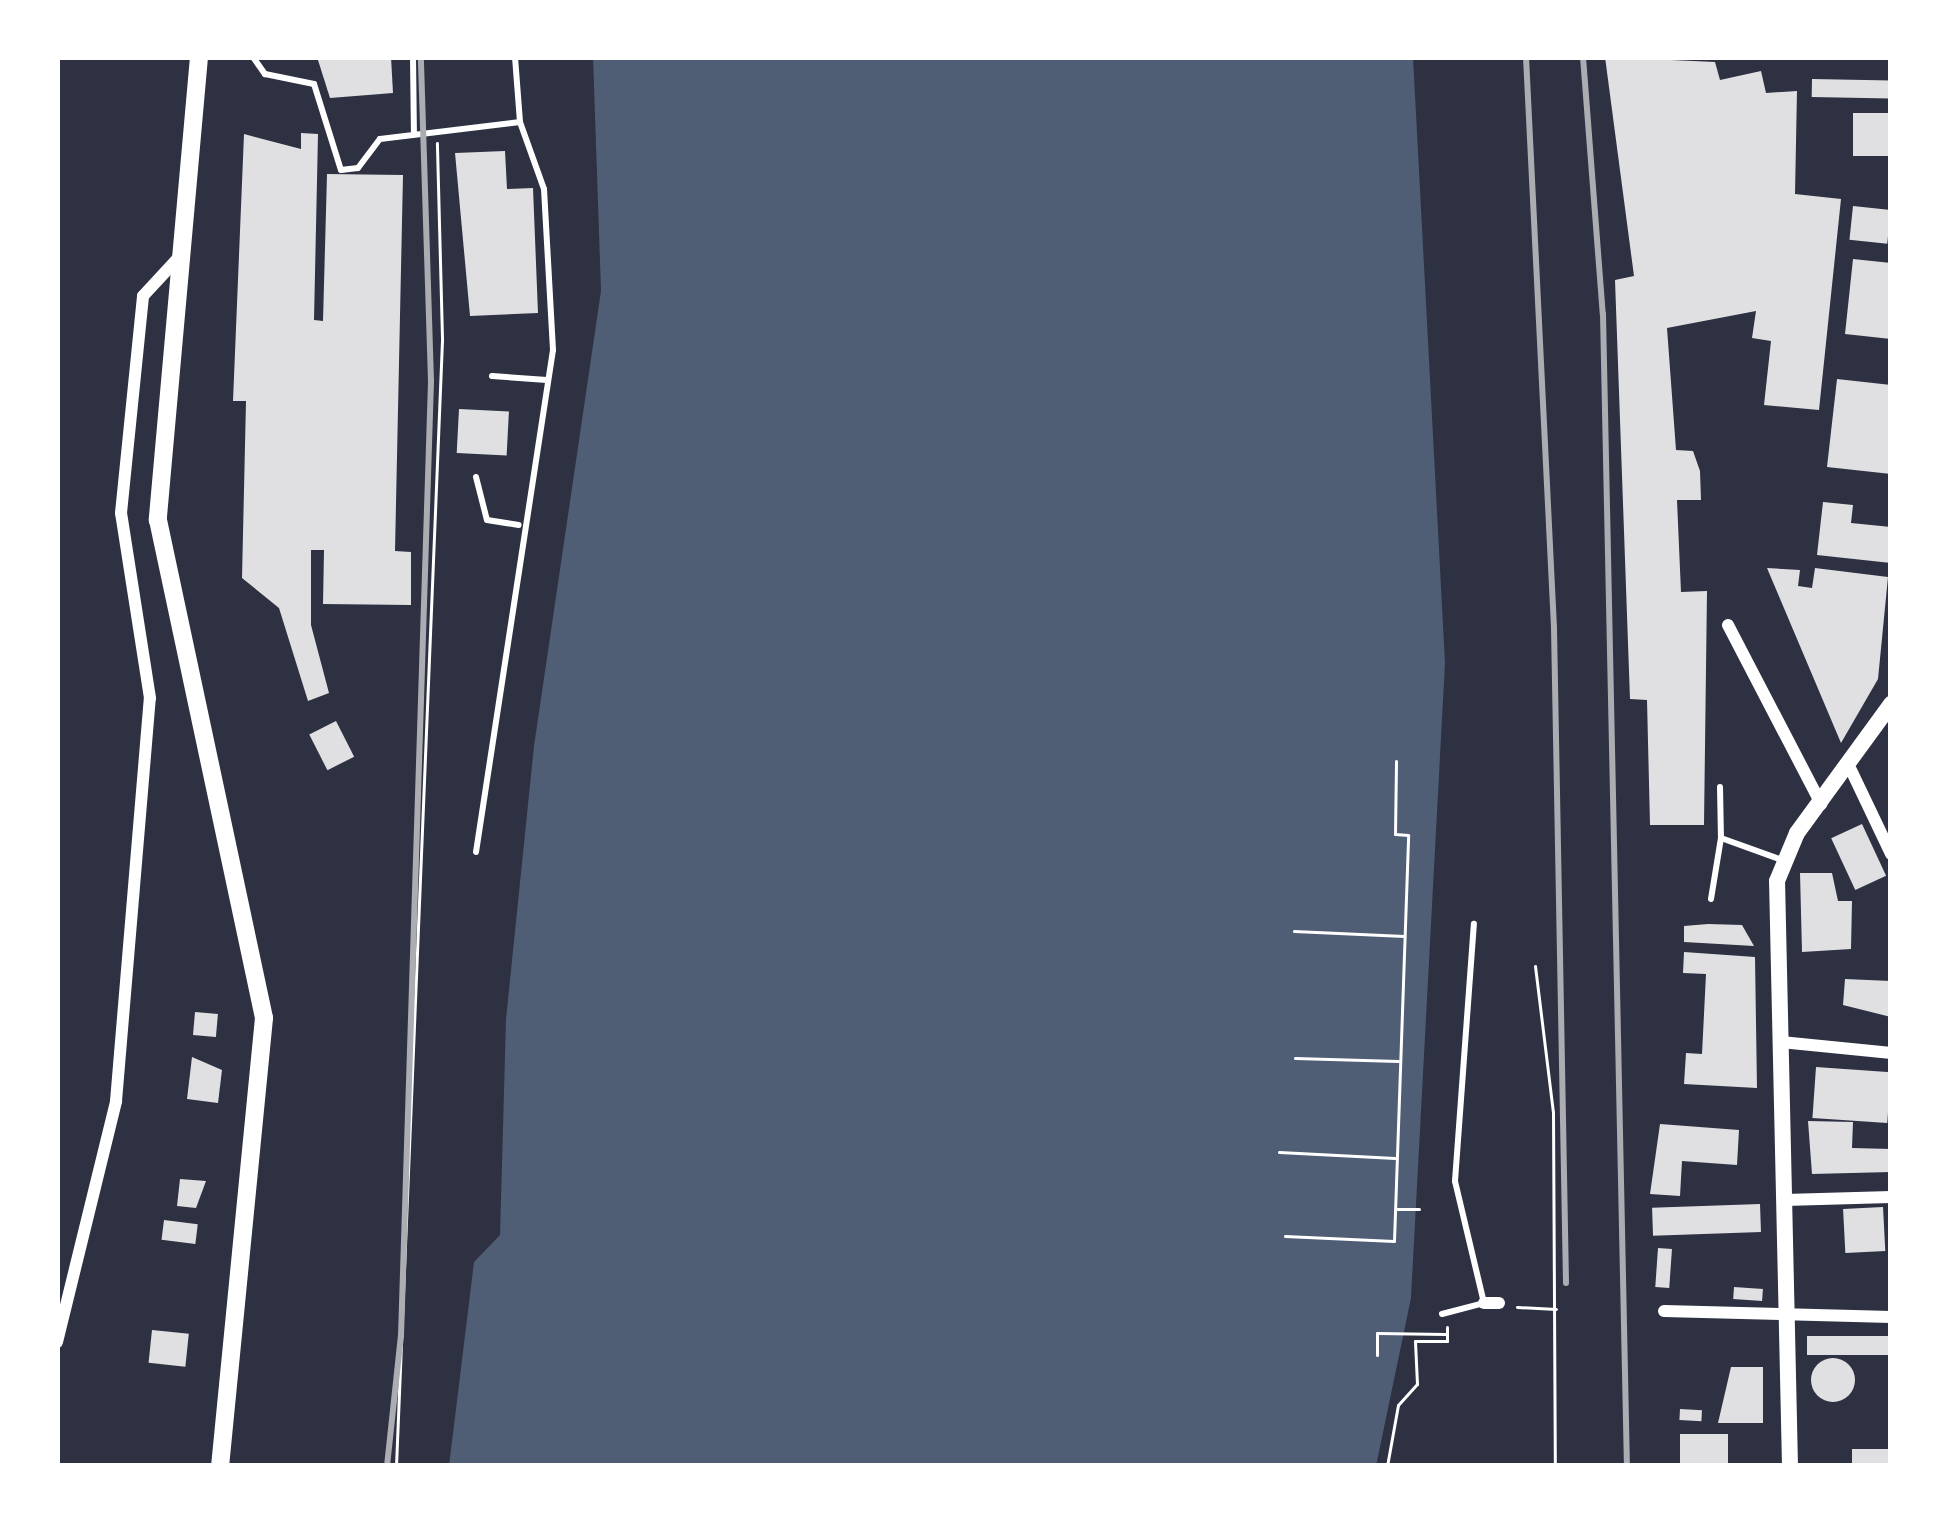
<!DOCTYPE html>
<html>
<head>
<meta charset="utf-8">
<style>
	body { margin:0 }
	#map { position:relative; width:1948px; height:1523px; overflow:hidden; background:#2d3142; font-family:"Noto Sans",sans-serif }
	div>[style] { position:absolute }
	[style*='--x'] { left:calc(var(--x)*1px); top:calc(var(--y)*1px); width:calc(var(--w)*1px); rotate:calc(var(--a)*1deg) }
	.water>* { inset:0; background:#4f5d75 }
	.building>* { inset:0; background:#e0e0e3; transform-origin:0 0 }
	.round { border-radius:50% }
	.path>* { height:3px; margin:-1.5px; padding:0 1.5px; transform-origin:1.5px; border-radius:1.5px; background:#fff }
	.service>* { height:6px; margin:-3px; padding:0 3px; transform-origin:3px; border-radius:3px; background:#fff }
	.minor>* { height:12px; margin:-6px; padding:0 6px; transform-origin:6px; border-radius:6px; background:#fff }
	.secondary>* { height:16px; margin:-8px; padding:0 8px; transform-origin:8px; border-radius:8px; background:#fff }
	.trunk>* { height:18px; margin:-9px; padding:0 9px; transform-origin:9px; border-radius:9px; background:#fff }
	.rail>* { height:6px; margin:-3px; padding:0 3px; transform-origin:3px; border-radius:3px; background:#abadb3 }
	span { translate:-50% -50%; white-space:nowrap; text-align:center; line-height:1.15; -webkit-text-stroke:12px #fff; paint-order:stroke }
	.frame { position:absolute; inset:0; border:60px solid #fff; pointer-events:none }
</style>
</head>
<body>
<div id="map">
	<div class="water">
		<div style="clip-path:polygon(593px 57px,1413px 57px,1445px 663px,1411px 1298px,1376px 1466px,449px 1466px,474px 1262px,500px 1235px,506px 1019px,534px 746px,601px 291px)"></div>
	</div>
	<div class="building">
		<div style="clip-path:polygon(317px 57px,391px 57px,393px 93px,330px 98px)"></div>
		<div style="clip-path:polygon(1605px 57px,1715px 62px,1720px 80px,1761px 71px,1766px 93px,1797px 91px,1795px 194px,1841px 199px,1819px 410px,1764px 405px,1771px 341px,1752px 338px,1756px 311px,1667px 328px,1676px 450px,1693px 451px,1700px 471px,1701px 500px,1677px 500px,1681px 592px,1707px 591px,1704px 825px,1650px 825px,1647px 700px,1630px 699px,1615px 280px,1634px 276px)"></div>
		<div style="left:1812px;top:79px;width:79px;height:18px;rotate:1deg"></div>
		<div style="left:1853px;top:113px;width:38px;height:43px"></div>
		<div style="clip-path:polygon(301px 133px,318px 134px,314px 320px,323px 321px,327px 174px,403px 175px,395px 551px,411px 552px,411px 605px,323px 604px,324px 550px,311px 550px,311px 625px,329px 693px,308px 701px,279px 608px,242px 578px,246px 401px,233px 401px,244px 134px,301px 149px)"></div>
		<div style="clip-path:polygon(505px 151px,507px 189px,533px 188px,538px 313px,470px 316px,455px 153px)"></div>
		<div style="left:1853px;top:206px;width:38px;height:34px;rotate:6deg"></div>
		<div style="clip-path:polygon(1853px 259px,1891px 263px,1891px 339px,1845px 334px)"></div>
		<div style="clip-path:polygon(1837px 379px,1891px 385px,1891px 474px,1827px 467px)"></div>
		<div style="left:459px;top:409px;width:50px;height:44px;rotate:3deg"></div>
		<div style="clip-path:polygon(1823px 502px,1853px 505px,1851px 523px,1891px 527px,1891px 563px,1817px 555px)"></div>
		<div style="clip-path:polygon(1767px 568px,1800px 570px,1798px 586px,1812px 588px,1815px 568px,1888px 577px,1878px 679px,1841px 743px)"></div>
		<div style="left:336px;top:721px;width:40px;height:30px;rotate:63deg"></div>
		<div style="left:1862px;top:824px;width:57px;height:34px;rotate:65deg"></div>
		<div style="clip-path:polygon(1800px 873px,1832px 873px,1838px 901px,1852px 901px,1851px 949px,1802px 952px)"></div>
		<div style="clip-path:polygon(1708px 924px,1742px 925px,1754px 946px,1684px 942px,1684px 926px)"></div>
		<div style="clip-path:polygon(1684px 952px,1755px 957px,1757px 1088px,1684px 1084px,1686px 1053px,1702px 1054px,1706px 974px,1683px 973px)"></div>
		<div style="clip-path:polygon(1845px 979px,1891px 981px,1891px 1017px,1843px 1005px)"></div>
		<div style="left:195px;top:1012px;width:23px;height:23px;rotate:5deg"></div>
		<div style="clip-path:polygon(192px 1057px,222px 1070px,218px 1103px,187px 1099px)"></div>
		<div style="left:1816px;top:1067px;width:75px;height:51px;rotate:4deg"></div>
		<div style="clip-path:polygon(1808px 1121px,1853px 1122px,1852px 1148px,1891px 1149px,1891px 1172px,1812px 1174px)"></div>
		<div style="clip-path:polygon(1660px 1124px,1739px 1130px,1737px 1165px,1682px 1161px,1680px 1196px,1650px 1194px)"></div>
		<div style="clip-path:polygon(180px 1179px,206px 1181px,196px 1208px,177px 1206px)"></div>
		<div style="left:1760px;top:1204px;width:28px;height:108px;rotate:88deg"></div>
		<div style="left:1883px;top:1207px;width:44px;height:40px;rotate:87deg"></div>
		<div style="left:164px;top:1220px;width:34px;height:20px;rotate:7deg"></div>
		<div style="left:1658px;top:1248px;width:14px;height:39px;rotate:4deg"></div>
		<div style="left:1734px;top:1287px;width:29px;height:12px;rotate:4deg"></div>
		<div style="left:152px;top:1330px;width:37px;height:33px;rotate:6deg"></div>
		<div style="left:1807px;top:1336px;width:83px;height:19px"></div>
		<div class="round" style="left:1811px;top:1358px;width:44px;height:44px"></div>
		<div style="clip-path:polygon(1731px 1367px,1763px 1367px,1763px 1423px,1718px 1423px)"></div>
		<div style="left:1680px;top:1409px;width:22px;height:11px;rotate:3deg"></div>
		<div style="left:1680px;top:1434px;width:48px;height:32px"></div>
		<div style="left:1852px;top:1449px;width:39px;height:17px"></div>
	</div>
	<div class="path">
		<div style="--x:1294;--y:931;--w:110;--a:2.6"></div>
		<div style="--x:1535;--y:966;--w:147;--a:83"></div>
		<div style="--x:1553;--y:1112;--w:354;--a:89.7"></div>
		<div style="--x:1295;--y:1058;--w:103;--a:1.7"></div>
		<div style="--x:1279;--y:1152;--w:116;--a:3"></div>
		<div style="--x:1397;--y:1209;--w:22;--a:0"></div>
		<div style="--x:1285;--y:1236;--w:109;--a:2.6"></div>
		<div style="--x:1394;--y:1241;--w:406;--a:-88"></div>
		<div style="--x:1408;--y:835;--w:13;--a:-176"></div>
		<div style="--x:1395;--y:834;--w:73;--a:-89.2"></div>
		<div style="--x:1517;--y:1307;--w:39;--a:3"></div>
		<div style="--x:1377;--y:1355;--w:22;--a:-90"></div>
		<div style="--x:1377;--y:1333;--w:68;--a:0.8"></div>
		<div style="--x:396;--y:1466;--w:1129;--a:-87.66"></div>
		<div style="--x:442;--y:338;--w:195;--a:-91.5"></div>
		<div style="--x:1387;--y:1466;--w:62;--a:-79.8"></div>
		<div style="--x:1398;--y:1405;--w:28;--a:-48"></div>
		<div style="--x:1417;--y:1384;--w:43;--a:-92.7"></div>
		<div style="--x:1415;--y:1341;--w:32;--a:0"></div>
		<div style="--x:1447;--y:1341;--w:14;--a:-90"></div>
	</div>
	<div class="service">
		<div style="--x:253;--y:57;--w:21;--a:55"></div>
		<div style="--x:265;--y:74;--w:50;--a:11.5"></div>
		<div style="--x:314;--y:84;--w:90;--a:72.6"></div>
		<div style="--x:341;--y:170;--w:17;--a:-7"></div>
		<div style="--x:358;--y:168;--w:36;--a:-53"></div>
		<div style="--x:380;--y:139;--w:141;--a:-6.9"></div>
		<div style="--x:520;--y:122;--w:65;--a:-94.4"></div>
		<div style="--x:413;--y:57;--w:77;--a:89.3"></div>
		<div style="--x:492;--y:376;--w:55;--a:4.2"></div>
		<div style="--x:476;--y:477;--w:44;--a:75.7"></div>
		<div style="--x:487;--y:520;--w:32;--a:9"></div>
		<div style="--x:1720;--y:787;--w:51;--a:88.9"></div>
		<div style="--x:1721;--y:838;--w:65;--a:19.8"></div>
		<div style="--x:476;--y:852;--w:508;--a:-81.28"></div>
		<div style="--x:553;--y:350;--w:161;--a:-93.2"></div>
		<div style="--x:544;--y:189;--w:71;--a:-109.7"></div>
		<div style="--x:1711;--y:899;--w:62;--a:-80.7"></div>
		<div style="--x:1442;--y:1314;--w:43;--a:-14.7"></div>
		<div style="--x:1484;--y:1303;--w:125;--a:-103.4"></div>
		<div style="--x:1455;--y:1181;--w:258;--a:-85.8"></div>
	</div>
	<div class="minor">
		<div style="--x:1728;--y:625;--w:202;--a:62.5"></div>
		<div style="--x:1851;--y:770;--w:93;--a:64.5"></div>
		<div style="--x:1781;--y:1042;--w:111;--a:5.7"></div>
		<div style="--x:1785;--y:1200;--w:106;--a:-1.6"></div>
		<div style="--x:1484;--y:1303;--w:15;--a:0"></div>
		<div style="--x:1664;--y:1311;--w:227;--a:1.5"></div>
		<div style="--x:57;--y:1342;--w:248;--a:-76.2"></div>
		<div style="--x:116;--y:1101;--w:404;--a:-85.2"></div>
		<div style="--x:150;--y:698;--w:187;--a:-98.9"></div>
		<div style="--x:121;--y:513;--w:218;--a:-84.2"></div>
		<div style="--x:143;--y:296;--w:54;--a:-47.2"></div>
	</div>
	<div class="secondary">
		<div style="--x:1790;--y:1466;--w:585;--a:-91.27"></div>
		<div style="--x:1777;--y:881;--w:52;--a:-67.4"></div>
		<div style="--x:1797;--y:833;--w:160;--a:-53.9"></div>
	</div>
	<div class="trunk">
		<div style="--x:199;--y:57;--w:465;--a:95.1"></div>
		<div style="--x:158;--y:520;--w:509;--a:77.98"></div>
		<div style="--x:264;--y:1018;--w:450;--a:95.6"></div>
	</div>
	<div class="rail">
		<div style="--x:1526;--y:57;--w:572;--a:87.19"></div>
		<div style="--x:1554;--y:628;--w:655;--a:88.95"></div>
		<div style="--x:1583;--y:57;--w:258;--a:85.6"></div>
		<div style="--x:1603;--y:314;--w:1152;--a:88.81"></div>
		<div style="--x:387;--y:1466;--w:131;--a:-83.9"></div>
		<div style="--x:401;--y:1336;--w:955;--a:-88.2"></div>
		<div style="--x:431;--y:381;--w:324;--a:-91.8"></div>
	</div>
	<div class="frame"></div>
</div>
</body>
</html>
